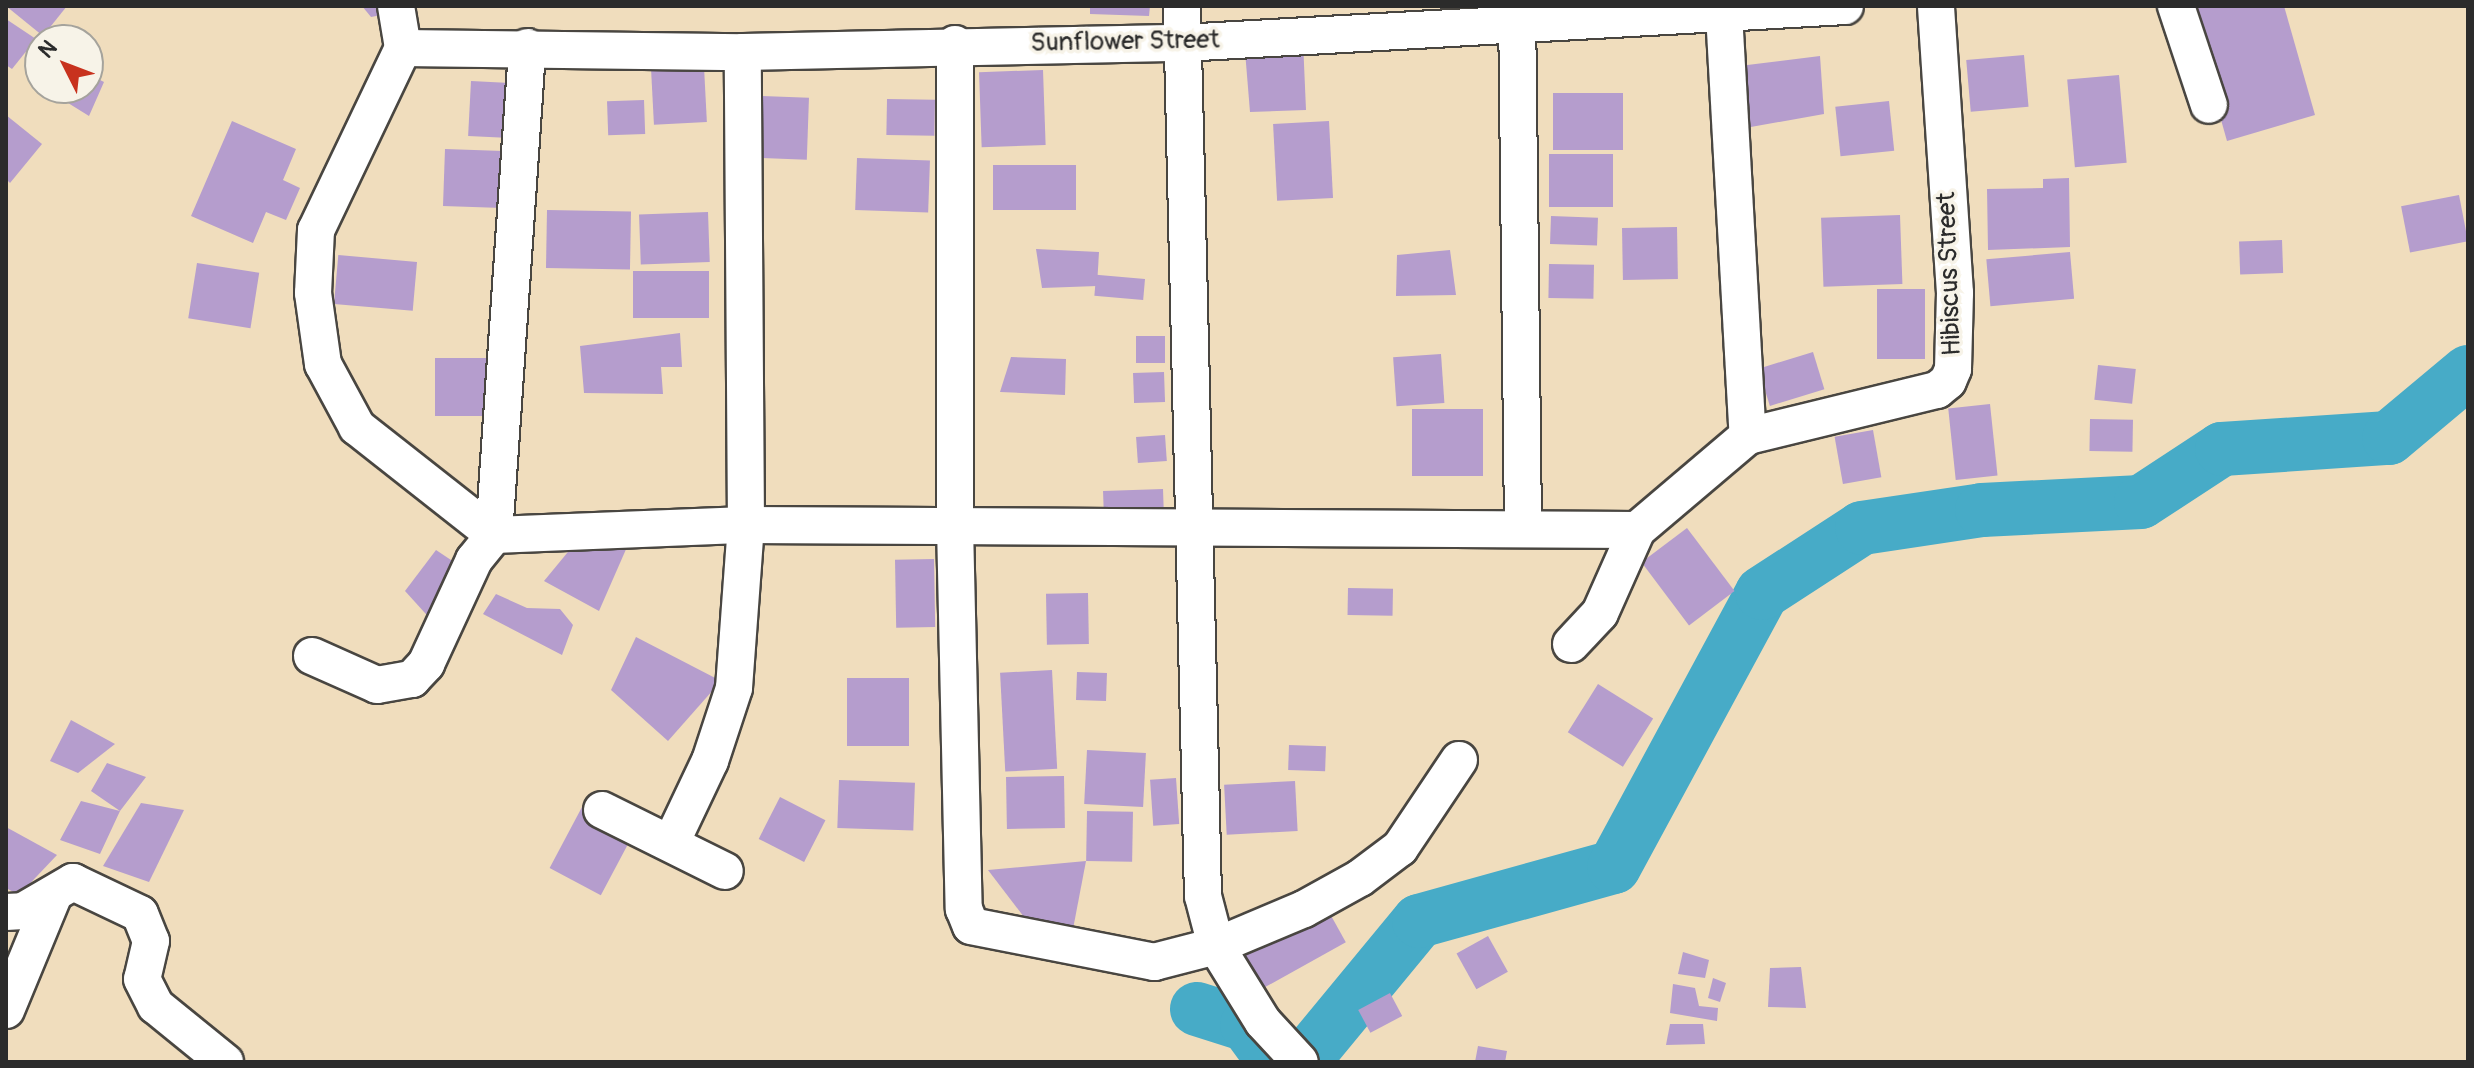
<!DOCTYPE html>
<html>
<head>
<meta charset="utf-8">
<style>
  body { margin:0 }
  #map { position:relative; width:2474px; height:1068px; overflow:hidden; background:#f0ddbd; font-family:Pangolin,sans-serif }
  div>[style] { position:absolute }
  .river>* { height:54px; margin:-27px; padding:0 27px; transform-origin:27px; border-radius:27px; background:#47abc7 }
  .building>* { inset:0; background:#b59dcd; transform-origin:0 0 }
  .roads { filter:drop-shadow(2px 0 #494641) drop-shadow(-2px 0 #494641) drop-shadow(0 2px #494641) drop-shadow(0 -2px #494641) }
  .minor>* { height:36px; margin:-18px; padding:0 18px; transform-origin:18px; border-radius:18px; background:#fff }
  span { translate:-50% -50%; white-space:nowrap; text-align:center; line-height:1.15; -webkit-text-stroke:7px #f7f3e8; paint-order:stroke }
  .street-label { font-size:26px; color:#2b2b2b }
  .frame { position:absolute; inset:0; border:8px solid #2b2b2b; pointer-events:none }
  .north { position:absolute; left:24px; top:24px; width:80px; height:80px; box-sizing:border-box; background:#f7f3e8; border:2px solid #a5a39c; border-radius:50%; rotate:312deg; font-size:22px; font-weight:700; line-height:32px; text-align:center; color:#2b2b2b }
  .north::after { content:''; display:block; margin:auto; width:28px; height:36px; background:#c8321e; clip-path:polygon(50% 0,100% 100%,50% 72%,0 100%) }
</style>
</head>
<body>
<div id="map">
  <div class="river">
    <i style="left:1197px;top:1009px;width:52px;rotate:17.7deg"></i>
    <i style="left:1247px;top:1025px;width:46px;rotate:53.9deg"></i>
    <i style="left:1310px;top:1053px;width:171px;rotate:-50.5deg"></i>
    <i style="left:1419px;top:921px;width:202px;rotate:-15.5deg"></i>
    <i style="left:1614px;top:867px;width:311px;rotate:-61.6deg"></i>
    <i style="left:1762px;top:593px;width:119px;rotate:-33deg"></i>
    <i style="left:1862px;top:528px;width:121px;rotate:-8.5deg"></i>
    <i style="left:1982px;top:510px;width:159px;rotate:-2.9deg"></i>
    <i style="left:2141px;top:502px;width:97px;rotate:-33.2deg"></i>
    <i style="left:2222px;top:449px;width:167px;rotate:-3.8deg"></i>
    <i style="left:2389px;top:438px;width:103px;rotate:-39.9deg"></i>
  </div>
  <div class="building">
    <i style="clip-path:polygon(6px 6px,67px 6px,43px 36px)"></i>
    <i style="clip-path:polygon(362px 6px,390px 6px,392px 13px,371px 17px)"></i>
    <i style="clip-path:polygon(1090px 6px,1150px 6px,1149px 16px,1090px 14px)"></i>
    <i style="clip-path:polygon(2189px 6px,2284px 6px,2315px 115px,2227px 141px)"></i>
    <i style="clip-path:polygon(6px 19px,36px 39px,12px 69px,6px 65px)"></i>
    <i style="clip-path:polygon(1303px 41px,1306px 110px,1250px 112px,1245px 51px)"></i>
    <i style="left:2024px;top:55px;width:52px;height:58px;rotate:85deg"></i>
    <i style="clip-path:polygon(1820px 56px,1824px 114px,1734px 130px,1731px 67px)"></i>
    <i style="left:704px;top:67px;width:55px;height:53px;rotate:87deg"></i>
    <i style="left:1043px;top:70px;width:75px;height:64px;rotate:88deg"></i>
    <i style="clip-path:polygon(88px 74px,104px 82px,89px 116px,44px 88px,88px 88px)"></i>
    <i style="left:2119px;top:75px;width:88px;height:52px;rotate:85deg"></i>
    <i style="left:471px;top:81px;width:44px;height:55px;rotate:3deg"></i>
    <i style="left:1553px;top:93px;width:70px;height:57px"></i>
    <i style="left:760px;top:96px;width:49px;height:62px;rotate:2deg"></i>
    <i style="left:887px;top:99px;width:48px;height:36px;rotate:1deg"></i>
    <i style="left:644px;top:100px;width:34px;height:37px;rotate:88deg"></i>
    <i style="left:1889px;top:101px;width:50px;height:54px;rotate:84deg"></i>
    <i style="clip-path:polygon(6px 115px,42px 144px,10px 183px,6px 179px)"></i>
    <i style="clip-path:polygon(232px 121px,296px 149px,283px 180px,300px 188px,286px 220px,266px 212px,253px 243px,191px 216px)"></i>
    <i style="left:1329px;top:121px;width:77px;height:56px;rotate:87deg"></i>
    <i style="left:445px;top:149px;width:69px;height:57px;rotate:2deg"></i>
    <i style="left:1613px;top:154px;width:53px;height:64px;rotate:90deg"></i>
    <i style="left:857px;top:158px;width:73px;height:52px;rotate:2deg"></i>
    <i style="left:1076px;top:165px;width:45px;height:83px;rotate:90deg"></i>
    <i style="clip-path:polygon(2069px 178px,2070px 247px,1988px 250px,1987px 189px,2043px 188px,2043px 179px)"></i>
    <i style="left:2459px;top:195px;width:47px;height:59px;rotate:79deg"></i>
    <i style="left:547px;top:210px;width:84px;height:58px;rotate:1deg"></i>
    <i style="left:708px;top:212px;width:50px;height:69px;rotate:88deg"></i>
    <i style="left:1900px;top:215px;width:69px;height:79px;rotate:88deg"></i>
    <i style="left:1551px;top:216px;width:47px;height:28px;rotate:2deg"></i>
    <i style="left:1677px;top:227px;width:52px;height:55px;rotate:89deg"></i>
    <i style="left:2282px;top:240px;width:33px;height:43px;rotate:88deg"></i>
    <i style="clip-path:polygon(1036px 249px,1099px 252px,1097px 286px,1042px 288px)"></i>
    <i style="clip-path:polygon(1450px 250px,1456px 295px,1396px 296px,1397px 255px)"></i>
    <i style="left:2070px;top:252px;width:47px;height:84px;rotate:85deg"></i>
    <i style="left:417px;top:262px;width:49px;height:79px;rotate:95deg"></i>
    <i style="left:197px;top:263px;width:63px;height:56px;rotate:9deg"></i>
    <i style="left:1549px;top:264px;width:45px;height:34px;rotate:1deg"></i>
    <i style="left:633px;top:271px;width:76px;height:47px"></i>
    <i style="left:1145px;top:279px;width:21px;height:49px;rotate:95deg"></i>
    <i style="left:1877px;top:289px;width:48px;height:70px"></i>
    <i style="clip-path:polygon(680px 333px,682px 367px,661px 367px,663px 394px,584px 393px,580px 346px)"></i>
    <i style="left:1165px;top:336px;width:27px;height:29px;rotate:90deg"></i>
    <i style="left:1813px;top:352px;width:39px;height:57px;rotate:73deg"></i>
    <i style="left:1441px;top:354px;width:49px;height:48px;rotate:86deg"></i>
    <i style="clip-path:polygon(1011px 357px,1066px 359px,1065px 395px,1000px 392px)"></i>
    <i style="left:435px;top:358px;width:59px;height:58px"></i>
    <i style="left:2098px;top:365px;width:38px;height:35px;rotate:6deg"></i>
    <i style="left:1164px;top:372px;width:30px;height:31px;rotate:88deg"></i>
    <i style="left:1990px;top:404px;width:72px;height:42px;rotate:84deg"></i>
    <i style="left:1412px;top:409px;width:71px;height:67px"></i>
    <i style="left:2090px;top:419px;width:43px;height:32px;rotate:1deg"></i>
    <i style="left:1873px;top:430px;width:48px;height:39px;rotate:80deg"></i>
    <i style="left:1165px;top:435px;width:26px;height:29px;rotate:86deg"></i>
    <i style="left:1163px;top:489px;width:24px;height:60px;rotate:88deg"></i>
    <i style="left:1687px;top:528px;width:79px;height:57px;rotate:53deg"></i>
    <i style="clip-path:polygon(577px 541px,627px 547px,599px 611px,544px 581px)"></i>
    <i style="clip-path:polygon(436px 550px,460px 566px,434px 623px,405px 591px)"></i>
    <i style="left:934px;top:559px;width:68px;height:39px;rotate:89deg"></i>
    <i style="left:1348px;top:588px;width:45px;height:27px;rotate:1deg"></i>
    <i style="left:1088px;top:593px;width:51px;height:42px;rotate:89deg"></i>
    <i style="clip-path:polygon(496px 594px,527px 608px,560px 609px,573px 625px,562px 655px,483px 614px)"></i>
    <i style="clip-path:polygon(636px 637px,721px 681px,668px 741px,611px 690px)"></i>
    <i style="left:1052px;top:670px;width:99px;height:52px;rotate:87deg"></i>
    <i style="left:1077px;top:672px;width:30px;height:28px;rotate:2deg"></i>
    <i style="left:847px;top:678px;width:62px;height:68px"></i>
    <i style="left:1598px;top:684px;width:65px;height:57px;rotate:32deg"></i>
    <i style="clip-path:polygon(71px 720px,115px 744px,78px 773px,50px 761px)"></i>
    <i style="left:1289px;top:745px;width:37px;height:25px;rotate:2deg"></i>
    <i style="left:1087px;top:750px;width:59px;height:54px;rotate:3deg"></i>
    <i style="clip-path:polygon(107px 763px,146px 777px,120px 811px,100px 854px,60px 840px,81px 801px,120px 811px,91px 791px)"></i>
    <i style="left:1064px;top:776px;width:52px;height:58px;rotate:89deg"></i>
    <i style="left:1176px;top:778px;width:46px;height:26px;rotate:86deg"></i>
    <i style="left:839px;top:780px;width:76px;height:48px;rotate:2deg"></i>
    <i style="left:1295px;top:781px;width:50px;height:71px;rotate:87deg"></i>
    <i style="left:780px;top:797px;width:51px;height:47px;rotate:27deg"></i>
    <i style="clip-path:polygon(141px 803px,184px 810px,149px 882px,103px 866px)"></i>
    <i style="left:582px;top:807px;width:58px;height:69px;rotate:28deg"></i>
    <i style="left:1087px;top:811px;width:46px;height:50px;rotate:1deg"></i>
    <i style="clip-path:polygon(6px 827px,57px 855px,19px 895px,6px 888px)"></i>
    <i style="clip-path:polygon(1086px 861px,1073px 929px,1027px 921px,988px 870px)"></i>
    <i style="left:1324px;top:903px;width:45px;height:98px;rotate:61deg"></i>
    <i style="left:1488px;top:936px;width:41px;height:36px;rotate:61deg"></i>
    <i style="clip-path:polygon(1683px 952px,1709px 960px,1705px 978px,1678px 974px)"></i>
    <i style="clip-path:polygon(1801px 967px,1806px 1008px,1768px 1007px,1770px 968px)"></i>
    <i style="clip-path:polygon(1713px 978px,1726px 983px,1720px 1002px,1708px 998px)"></i>
    <i style="clip-path:polygon(1673px 984px,1695px 988px,1699px 1006px,1718px 1008px,1717px 1021px,1670px 1013px)"></i>
    <i style="left:1390px;top:993px;width:26px;height:36px;rotate:62deg"></i>
    <i style="clip-path:polygon(1670px 1024px,1703px 1024px,1705px 1044px,1666px 1045px)"></i>
    <i style="clip-path:polygon(1478px 1046px,1507px 1051px,1505px 1062px,1475px 1062px)"></i>
  </div>
  <div class="roads">
    <div class="minor">
      <i style="left:396px;top:6px;width:43px;rotate:80.5deg"></i>
      <i style="left:403px;top:48px;width:202px;rotate:115.5deg"></i>
      <i style="left:316px;top:230px;width:63px;rotate:92.7deg"></i>
      <i style="left:313px;top:293px;width:72px;rotate:82deg"></i>
      <i style="left:323px;top:364px;width:72px;rotate:61.6deg"></i>
      <i style="left:357px;top:427px;width:174px;rotate:38.2deg"></i>
      <i style="left:494px;top:535px;width:252px;rotate:-2.3deg"></i>
      <i style="left:746px;top:525px;width:891px;rotate:0.32deg"></i>
      <i style="left:1182px;top:6px;width:890px;rotate:88.65deg"></i>
      <i style="left:1203px;top:896px;width:52px;rotate:75.4deg"></i>
      <i style="left:1216px;top:946px;width:89px;rotate:58.3deg"></i>
      <i style="left:1263px;top:1022px;width:54px;rotate:47.2deg"></i>
      <i style="left:1517px;top:6px;width:523px;rotate:89.34deg"></i>
      <i style="left:2176px;top:6px;width:104px;rotate:71.6deg"></i>
      <i style="left:1724px;top:13px;width:424px;rotate:86.8deg"></i>
      <i style="left:955px;top:44px;width:482px;rotate:90deg"></i>
      <i style="left:955px;top:526px;width:383px;rotate:88.7deg"></i>
      <i style="left:964px;top:909px;width:18px;rotate:68deg"></i>
      <i style="left:971px;top:926px;width:187px;rotate:11.1deg"></i>
      <i style="left:1154px;top:962px;width:64px;rotate:-14.5deg"></i>
      <i style="left:1216px;top:946px;width:95px;rotate:-22.8deg"></i>
      <i style="left:1304px;top:909px;width:64px;rotate:-29deg"></i>
      <i style="left:1360px;top:878px;width:50px;rotate:-36.9deg"></i>
      <i style="left:1400px;top:848px;width:106px;rotate:-56.2deg"></i>
      <i style="left:403px;top:48px;width:340px;rotate:0.7deg"></i>
      <i style="left:743px;top:52px;width:439px;rotate:-1.2deg"></i>
      <i style="left:1182px;top:43px;width:664px;rotate:-3.19deg"></i>
      <i style="left:1571px;top:644px;width:42px;rotate:-46.9deg"></i>
      <i style="left:1600px;top:613px;width:91px;rotate:-66deg"></i>
      <i style="left:1637px;top:530px;width:145px;rotate:-40.3deg"></i>
      <i style="left:1748px;top:436px;width:195px;rotate:-13.7deg"></i>
      <i style="left:1937px;top:390px;width:14px;rotate:-39deg"></i>
      <i style="left:1948px;top:381px;width:13px;rotate:-67deg"></i>
      <i style="left:1953px;top:369px;width:76px;rotate:-88.5deg"></i>
      <i style="left:1955px;top:293px;width:288px;rotate:-93.8deg"></i>
      <i style="left:312px;top:656px;width:71px;rotate:24deg"></i>
      <i style="left:377px;top:685px;width:36px;rotate:-10deg"></i>
      <i style="left:412px;top:679px;width:21px;rotate:-47deg"></i>
      <i style="left:426px;top:664px;width:115px;rotate:-65.2deg"></i>
      <i style="left:474px;top:560px;width:32px;rotate:-51deg"></i>
      <i style="left:494px;top:535px;width:489px;rotate:-86.1deg"></i>
      <i style="left:602px;top:810px;width:137px;rotate:26.4deg"></i>
      <i style="left:671px;top:843px;width:91px;rotate:-64.6deg"></i>
      <i style="left:710px;top:761px;width:77px;rotate:-71.8deg"></i>
      <i style="left:734px;top:688px;width:163px;rotate:-85.8deg"></i>
      <i style="left:746px;top:525px;width:473px;rotate:-90.4deg"></i>
      <i style="left:6px;top:912px;width:17px;rotate:-3deg"></i>
      <i style="left:23px;top:911px;width:58px;rotate:-30.1deg"></i>
      <i style="left:73px;top:882px;width:74px;rotate:25.5deg"></i>
      <i style="left:140px;top:914px;width:29px;rotate:68deg"></i>
      <i style="left:151px;top:941px;width:39px;rotate:103deg"></i>
      <i style="left:142px;top:979px;width:30px;rotate:63deg"></i>
      <i style="left:156px;top:1006px;width:89px;rotate:39.1deg"></i>
      <i style="left:6px;top:1010px;width:126px;rotate:-67.5deg"></i>
    </div>
  </div>
  <div class="street-label">
    <span style="left:1125px;top:42px;rotate:-1deg">Sunflower Street</span>
    <span style="left:1950px;top:274px;rotate:-92deg">Hibiscus Street</span>
  </div>
  <div class="frame"></div>
  <div class="north">N</div>
</div>
</body>
</html>
